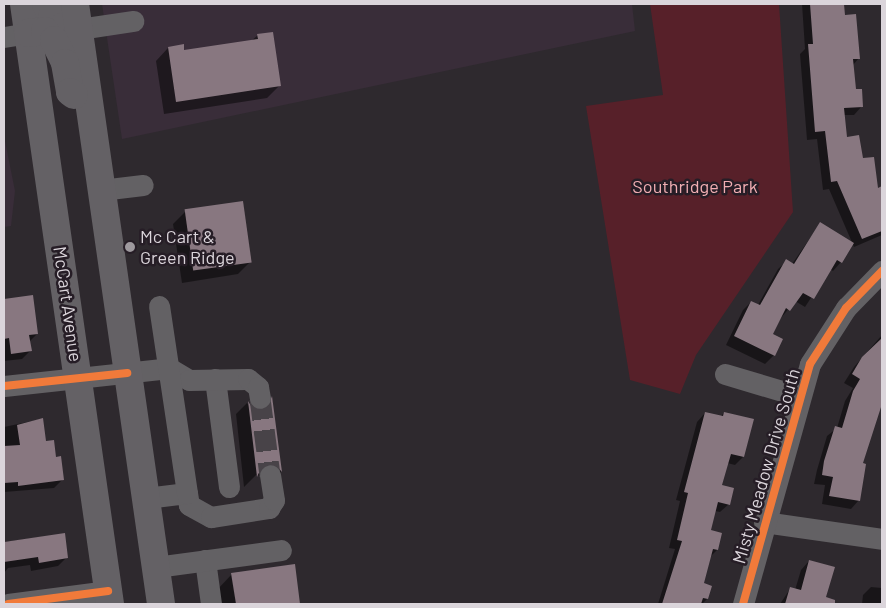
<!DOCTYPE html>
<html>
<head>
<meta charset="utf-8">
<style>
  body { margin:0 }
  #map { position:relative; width:886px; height:608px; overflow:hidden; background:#2e292e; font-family:Barlow,sans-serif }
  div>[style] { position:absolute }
  .built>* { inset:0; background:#392d39 }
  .green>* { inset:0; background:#572029 }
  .shadow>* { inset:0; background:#0007 }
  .building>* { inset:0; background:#887780; transform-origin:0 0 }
  .minor-tunnel>* { height:21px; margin-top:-10.5px; transform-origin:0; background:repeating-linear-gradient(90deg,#484348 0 21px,transparent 0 32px) }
  .minor>* { height:21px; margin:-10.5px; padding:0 10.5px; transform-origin:10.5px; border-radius:10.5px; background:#636164 }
  .major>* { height:28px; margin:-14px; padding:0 14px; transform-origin:14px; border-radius:14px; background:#646165 }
  .cycleway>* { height:8px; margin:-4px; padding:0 4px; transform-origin:4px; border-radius:4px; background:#f17a3a }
  .dots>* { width:14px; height:14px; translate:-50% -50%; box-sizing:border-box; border:2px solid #261d26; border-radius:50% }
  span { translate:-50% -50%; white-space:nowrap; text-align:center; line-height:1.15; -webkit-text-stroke:5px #261d26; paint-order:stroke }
  .park-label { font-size:18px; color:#f2aeb3 }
  .poi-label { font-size:18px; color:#dbd5db }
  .left { translate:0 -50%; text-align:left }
  .street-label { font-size:18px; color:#dbd5db }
  .frame { position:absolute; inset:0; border:5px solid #dbd5db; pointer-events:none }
</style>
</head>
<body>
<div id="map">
  <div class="built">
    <i style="clip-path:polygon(102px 4px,632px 4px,635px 31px,122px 139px)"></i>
    <i style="clip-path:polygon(4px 136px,15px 191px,11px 226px,4px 227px)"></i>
  </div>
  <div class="green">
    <i style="clip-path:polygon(650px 4px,779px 4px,793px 212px,696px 355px,680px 394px,630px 380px,586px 106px,663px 95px)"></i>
  </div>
  <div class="shadow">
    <i style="clip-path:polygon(802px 4px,843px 4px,844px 16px,859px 58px,853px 65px,855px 90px,862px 106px,854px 115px,844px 115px,846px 139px,862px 160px,877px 190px,882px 188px,882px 235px,854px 247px,829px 189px,823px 190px,817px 139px,807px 140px,800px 54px,805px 49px)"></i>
    <i style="clip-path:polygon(258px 35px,279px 86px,267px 98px,164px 114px,156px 61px,168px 48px,183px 52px,251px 41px)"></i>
    <i style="clip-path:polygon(186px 211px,250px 262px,238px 274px,182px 283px,173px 224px)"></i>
    <i style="clip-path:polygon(820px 224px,841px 262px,833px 271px,830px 269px,805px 307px,795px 301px,781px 318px,771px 335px,774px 355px,765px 364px,726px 345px,743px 310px,751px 302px,758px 305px,778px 269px,787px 261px,792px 264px)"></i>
    <i style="clip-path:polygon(32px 296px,37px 334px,29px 342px,31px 350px,22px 359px,4px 361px,4px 300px)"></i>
    <i style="clip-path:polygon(882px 335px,882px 402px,861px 463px,859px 500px,851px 509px,822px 504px,825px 485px,814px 484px,817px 470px,827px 436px,837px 428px,845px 401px,853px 388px,844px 383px,854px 367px)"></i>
    <i style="clip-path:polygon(272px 399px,281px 472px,269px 484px,262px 476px,256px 475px,244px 487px,236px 414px,247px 403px,250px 407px,261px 410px)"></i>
    <i style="clip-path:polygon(705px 413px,720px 417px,724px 413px,743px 457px,735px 465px,727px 463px,721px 486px,729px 504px,720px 512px,715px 511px,710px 531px,717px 550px,709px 558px,702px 584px,707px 599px,702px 604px,658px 604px,675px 549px,669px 548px,680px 501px,676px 500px,697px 422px)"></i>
    <i style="clip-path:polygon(42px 419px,45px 443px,63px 479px,54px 488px,4px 492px,4px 427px)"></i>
    <i style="clip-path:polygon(64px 534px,67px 557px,58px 566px,31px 571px,30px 565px,8px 568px,4px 573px,4px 542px)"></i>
    <i style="clip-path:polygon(809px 561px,833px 567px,824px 604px,780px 604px,790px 589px,795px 590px,801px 570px)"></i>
    <i style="clip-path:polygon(293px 565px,299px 604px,218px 604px,216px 591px,232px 574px)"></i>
    <i style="clip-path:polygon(871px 587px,882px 588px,882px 604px,862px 604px,863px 595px)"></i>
  </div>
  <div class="building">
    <i style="clip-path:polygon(810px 4px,844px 4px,845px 15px,856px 14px,860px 59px,853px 59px,856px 89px,862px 89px,863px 107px,844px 108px,847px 137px,859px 135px,863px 158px,874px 157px,878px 188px,882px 186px,882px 231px,862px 239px,837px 181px,831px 182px,825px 131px,815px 132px,808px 44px,813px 44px)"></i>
    <i style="clip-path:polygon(273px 32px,281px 86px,176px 102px,168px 47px,184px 44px,184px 50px,258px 39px,257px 34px)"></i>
    <i style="left:243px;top:201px;width:62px;height:59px;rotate:82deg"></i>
    <i style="clip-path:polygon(820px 222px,854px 243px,842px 263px,837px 260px,814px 299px,803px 293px,790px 311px,786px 308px,773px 334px,783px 339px,775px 356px,734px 336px,751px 301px,760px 305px,786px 259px,794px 264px)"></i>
    <i style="clip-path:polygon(33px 295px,38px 334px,29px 335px,32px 351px,11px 354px,9px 338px,4px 339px,4px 299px)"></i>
    <i style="clip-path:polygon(882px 338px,882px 404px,863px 463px,866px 464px,860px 501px,829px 496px,833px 477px,822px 475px,824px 461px,835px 426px,842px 428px,853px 391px,860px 379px,852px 374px,862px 357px)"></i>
    <i style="clip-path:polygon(272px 396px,282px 472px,275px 464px,268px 463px,262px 466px,257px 477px,248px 401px,251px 406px,262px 410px,268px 407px)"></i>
    <i style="clip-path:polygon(705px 412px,723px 416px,724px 412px,754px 419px,744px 457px,731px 454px,722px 485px,734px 488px,730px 505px,718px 502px,711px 530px,722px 533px,718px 550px,713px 549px,704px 583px,712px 586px,708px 599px,703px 598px,701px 604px,662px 604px,682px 541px,677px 540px,688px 493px,684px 492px)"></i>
    <i style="clip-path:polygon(43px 418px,46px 441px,54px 440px,56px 457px,61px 456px,64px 480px,18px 486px,18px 482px,4px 483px,4px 446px,20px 445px,17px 425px)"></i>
    <i style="clip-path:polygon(65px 533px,68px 558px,39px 563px,38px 557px,4px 562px,4px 542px)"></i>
    <i style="clip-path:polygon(809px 560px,835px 567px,826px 597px,835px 600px,835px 604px,785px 604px,790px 587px,801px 590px)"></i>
    <i style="clip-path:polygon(295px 564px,300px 604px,236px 604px,231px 573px)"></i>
  </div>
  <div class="minor-tunnel">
    <i style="left:260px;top:398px;width:78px;rotate:82.6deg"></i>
  </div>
  <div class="minor">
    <i style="left:79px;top:29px;width:55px;rotate:-8.4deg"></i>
    <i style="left:4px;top:37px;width:24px;rotate:-9deg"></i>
    <i style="left:101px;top:190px;width:42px;rotate:-6.8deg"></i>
    <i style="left:725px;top:374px;width:77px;rotate:16.6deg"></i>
    <i style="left:215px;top:379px;width:109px;rotate:82.6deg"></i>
    <i style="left:4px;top:386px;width:166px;rotate:-6.2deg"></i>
    <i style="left:169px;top:368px;width:23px;rotate:31deg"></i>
    <i style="left:189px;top:380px;width:59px;rotate:-1deg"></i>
    <i style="left:248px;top:379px;width:13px;rotate:39deg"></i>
    <i style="left:258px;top:387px;width:11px;rotate:80deg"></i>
    <i style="left:187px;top:493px;width:12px;rotate:81deg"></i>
    <i style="left:189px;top:505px;width:25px;rotate:29deg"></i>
    <i style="left:211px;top:517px;width:59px;rotate:-8.8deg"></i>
    <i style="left:269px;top:508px;width:9px;rotate:-58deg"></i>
    <i style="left:274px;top:500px;width:25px;rotate:-99deg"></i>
    <i style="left:146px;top:498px;width:41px;rotate:-7deg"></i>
    <i style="left:187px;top:493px;width:189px;rotate:-98.5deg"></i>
    <i style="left:764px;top:522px;width:119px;rotate:8.2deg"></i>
    <i style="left:205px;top:560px;width:44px;rotate:82.2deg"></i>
    <i style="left:156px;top:567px;width:126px;rotate:-7.7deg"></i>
    <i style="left:8px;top:604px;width:101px;rotate:-7.4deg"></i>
    <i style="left:743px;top:604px;width:249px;rotate:-74.4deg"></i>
    <i style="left:810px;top:364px;width:67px;rotate:-57.3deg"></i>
    <i style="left:846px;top:308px;width:52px;rotate:-45.8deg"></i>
  </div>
  <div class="major">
    <i style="left:24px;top:4px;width:606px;rotate:81.84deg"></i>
    <i style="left:46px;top:4px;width:14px;rotate:65deg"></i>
    <i style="left:52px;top:17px;width:14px;rotate:45deg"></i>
    <i style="left:62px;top:27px;width:17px;rotate:7deg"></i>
    <i style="left:75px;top:4px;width:606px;rotate:81.84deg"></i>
    <i style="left:28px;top:33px;width:17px;rotate:-7deg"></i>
    <i style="left:45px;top:31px;width:13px;rotate:45deg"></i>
    <i style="left:54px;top:40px;width:25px;rotate:64deg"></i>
    <i style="left:65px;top:63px;width:29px;rotate:80deg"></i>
    <i style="left:70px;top:92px;width:5px;rotate:37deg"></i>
  </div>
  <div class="cycleway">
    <i style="left:4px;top:386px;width:124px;rotate:-6deg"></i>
    <i style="left:8px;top:604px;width:101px;rotate:-7.4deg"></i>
    <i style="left:743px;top:604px;width:249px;rotate:-74.4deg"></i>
    <i style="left:810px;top:364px;width:67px;rotate:-57.3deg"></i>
    <i style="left:846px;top:308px;width:52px;rotate:-45.8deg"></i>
  </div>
  <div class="dots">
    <i style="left:130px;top:247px;background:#9e999e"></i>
  </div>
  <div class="park-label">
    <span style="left:695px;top:186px">Southridge Park</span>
  </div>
  <div class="poi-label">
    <span class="left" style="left:140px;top:247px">Mc Cart &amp;<br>Green Ridge</span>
  </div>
  <div class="street-label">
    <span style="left:68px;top:304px;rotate:82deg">McCart Avenue</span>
    <span style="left:766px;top:466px;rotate:-74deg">Misty Meadow Drive South</span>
  </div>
  <div class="frame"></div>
</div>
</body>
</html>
